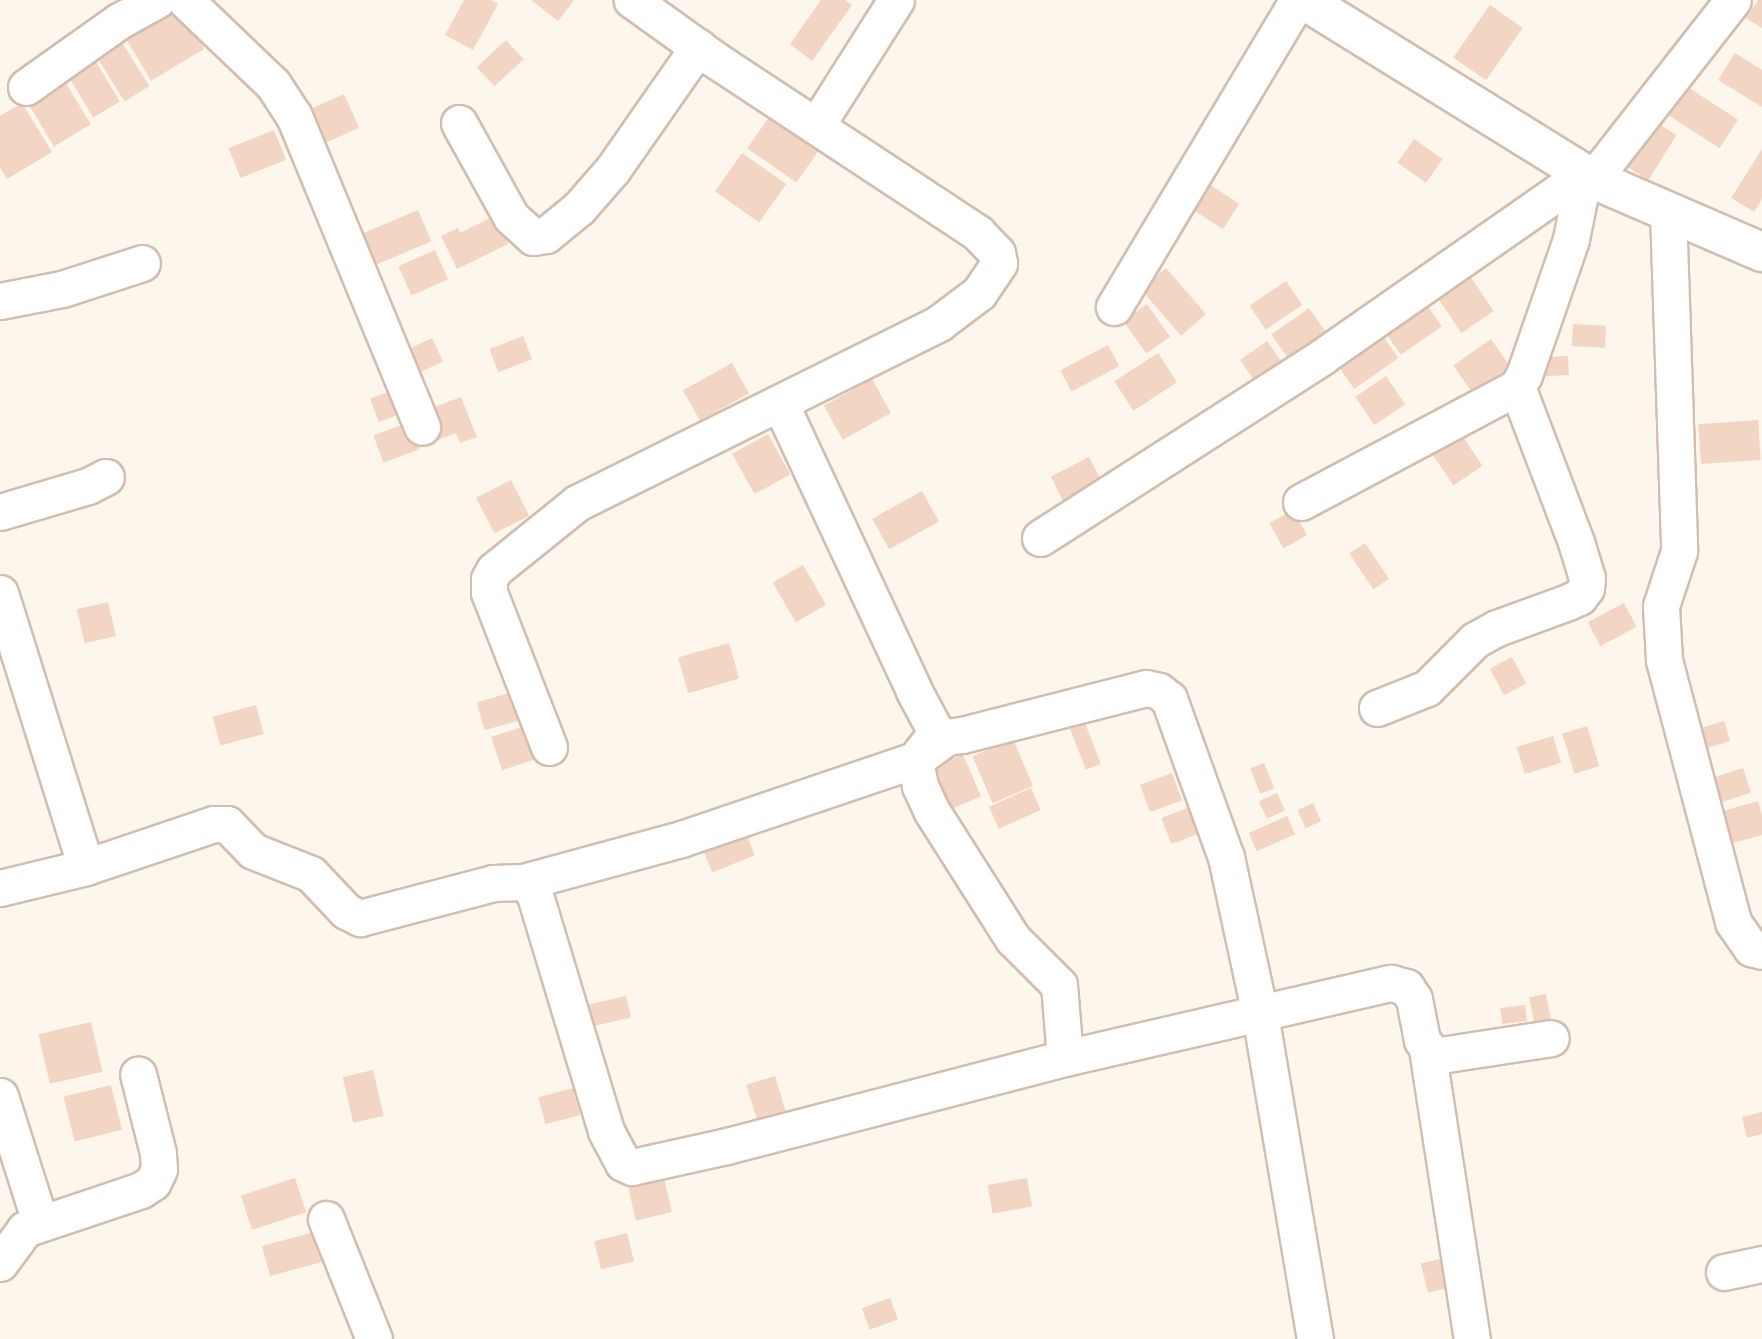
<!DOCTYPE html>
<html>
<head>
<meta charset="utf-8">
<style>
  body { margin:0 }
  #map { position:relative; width:1762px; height:1339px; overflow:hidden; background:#fdf6ec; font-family:"Source Sans 3",sans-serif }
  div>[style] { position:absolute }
  .building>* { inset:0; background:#f3d5c3; transform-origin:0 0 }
  .roads { filter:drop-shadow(2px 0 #d1beb0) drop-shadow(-2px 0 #d1beb0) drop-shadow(0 2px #d1beb0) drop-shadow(0 -2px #d1beb0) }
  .minor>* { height:35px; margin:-17.5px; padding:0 17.5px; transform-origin:17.5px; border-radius:17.5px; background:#fff }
  .tertiary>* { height:38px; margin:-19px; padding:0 19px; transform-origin:19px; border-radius:19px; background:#fff }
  span { translate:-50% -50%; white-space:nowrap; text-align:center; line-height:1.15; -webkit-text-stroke:6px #fffaf3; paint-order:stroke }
</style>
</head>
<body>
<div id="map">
  <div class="building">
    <i style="left:175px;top:0;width:57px;height:62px;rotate:59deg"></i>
    <i style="clip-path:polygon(464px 0,491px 0,498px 4px,473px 50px,445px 35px)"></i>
    <i style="clip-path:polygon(531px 0,574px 0,558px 21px)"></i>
    <i style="clip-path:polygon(821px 0,845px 0,852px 5px,812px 61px,790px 44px)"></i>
    <i style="clip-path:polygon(1758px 0,1762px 0,1762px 28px,1746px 18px)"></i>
    <i style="left:1490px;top:5px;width:40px;height:64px;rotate:35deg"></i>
    <i style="left:118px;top:36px;width:59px;height:29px;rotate:58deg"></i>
    <i style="left:506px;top:40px;width:26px;height:40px;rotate:47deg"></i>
    <i style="clip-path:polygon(1735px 53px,1762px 70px,1762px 107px,1718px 80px)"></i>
    <i style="left:93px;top:57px;width:52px;height:31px;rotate:59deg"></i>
    <i style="left:63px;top:78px;width:54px;height:43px;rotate:59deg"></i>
    <i style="left:1686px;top:86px;width:62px;height:34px;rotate:33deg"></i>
    <i style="left:344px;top:94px;width:37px;height:46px;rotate:66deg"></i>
    <i style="clip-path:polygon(22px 103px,52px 152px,7px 179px,0 167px,0 116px)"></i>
    <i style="left:1646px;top:116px;width:36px;height:53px;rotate:32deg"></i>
    <i style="left:769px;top:117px;width:60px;height:38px;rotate:35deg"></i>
    <i style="left:274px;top:130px;width:32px;height:49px;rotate:68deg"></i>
    <i style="left:1414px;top:139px;width:35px;height:29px;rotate:35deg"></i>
    <i style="clip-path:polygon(1762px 149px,1762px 199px,1754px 212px,1731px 198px)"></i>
    <i style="left:742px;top:153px;width:54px;height:47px;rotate:35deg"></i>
    <i style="left:1204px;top:181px;width:42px;height:30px;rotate:33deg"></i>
    <i style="left:418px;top:210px;width:34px;height:73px;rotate:67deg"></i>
    <i style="clip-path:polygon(494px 216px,508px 244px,457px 269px,441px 236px,458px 228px,460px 233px)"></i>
    <i style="left:435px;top:250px;width:32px;height:40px;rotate:66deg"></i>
    <i style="left:1166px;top:268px;width:61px;height:33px;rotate:49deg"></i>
    <i style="left:1468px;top:273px;width:46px;height:39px;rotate:56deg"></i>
    <i style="left:1286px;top:281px;width:29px;height:44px;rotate:56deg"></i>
    <i style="left:1420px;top:295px;width:38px;height:50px;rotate:55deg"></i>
    <i style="left:1147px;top:304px;width:40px;height:29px;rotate:55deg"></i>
    <i style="left:1309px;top:308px;width:40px;height:46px;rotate:55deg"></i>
    <i style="left:1573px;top:324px;width:33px;height:22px;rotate:3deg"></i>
    <i style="left:1376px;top:326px;width:39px;height:54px;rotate:55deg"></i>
    <i style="left:523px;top:336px;width:25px;height:36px;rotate:69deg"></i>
    <i style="left:432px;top:338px;width:26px;height:33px;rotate:65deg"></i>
    <i style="left:1491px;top:339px;width:42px;height:46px;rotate:55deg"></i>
    <i style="left:1267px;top:341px;width:42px;height:33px;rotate:55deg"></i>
    <i style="left:1108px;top:345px;width:24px;height:54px;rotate:62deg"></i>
    <i style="left:1158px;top:353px;width:35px;height:52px;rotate:57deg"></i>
    <i style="left:1568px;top:356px;width:19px;height:31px;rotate:87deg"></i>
    <i style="left:732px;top:363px;width:35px;height:56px;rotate:61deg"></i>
    <i style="left:1386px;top:376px;width:34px;height:37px;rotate:56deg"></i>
    <i style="left:872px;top:379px;width:39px;height:55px;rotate:61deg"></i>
    <i style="left:398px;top:388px;width:25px;height:30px;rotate:69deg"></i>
    <i style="clip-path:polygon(461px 397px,477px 437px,460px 443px,456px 433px,435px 441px,424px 411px)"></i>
    <i style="left:1758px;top:420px;width:40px;height:60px;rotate:86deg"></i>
    <i style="left:410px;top:422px;width:29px;height:39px;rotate:70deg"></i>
    <i style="left:1459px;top:431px;width:42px;height:35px;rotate:56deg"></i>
    <i style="left:768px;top:434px;width:46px;height:41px;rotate:61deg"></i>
    <i style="left:1089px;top:457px;width:35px;height:43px;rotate:63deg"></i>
    <i style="left:511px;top:480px;width:40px;height:39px;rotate:63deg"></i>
    <i style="left:922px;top:491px;width:35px;height:57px;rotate:61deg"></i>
    <i style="left:1293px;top:510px;width:29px;height:27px;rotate:61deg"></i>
    <i style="left:1365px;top:543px;width:43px;height:19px;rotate:56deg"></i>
    <i style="left:803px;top:565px;width:46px;height:35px;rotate:60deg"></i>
    <i style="left:108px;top:602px;width:35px;height:32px;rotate:77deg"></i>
    <i style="left:1624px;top:603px;width:27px;height:41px;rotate:62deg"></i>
    <i style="left:729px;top:643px;width:37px;height:53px;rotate:74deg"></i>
    <i style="left:1512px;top:657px;width:30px;height:25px;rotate:62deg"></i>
    <i style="left:520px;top:690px;width:29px;height:45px;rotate:74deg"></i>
    <i style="left:256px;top:705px;width:30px;height:45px;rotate:75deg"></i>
    <i style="left:1724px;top:721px;width:21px;height:34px;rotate:73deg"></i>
    <i style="left:534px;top:723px;width:35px;height:45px;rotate:72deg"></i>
    <i style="left:1085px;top:723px;width:44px;height:16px;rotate:69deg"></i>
    <i style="left:1587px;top:726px;width:42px;height:26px;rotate:73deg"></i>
    <i style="left:1553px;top:736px;width:28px;height:38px;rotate:73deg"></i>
    <i style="left:1013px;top:739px;width:51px;height:44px;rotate:67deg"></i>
    <i style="left:963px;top:754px;width:46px;height:43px;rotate:67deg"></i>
    <i style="left:1264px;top:763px;width:27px;height:15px;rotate:68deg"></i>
    <i style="left:1743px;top:768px;width:26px;height:40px;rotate:72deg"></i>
    <i style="left:1172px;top:773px;width:29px;height:34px;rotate:70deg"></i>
    <i style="left:1031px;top:788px;width:24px;height:46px;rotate:66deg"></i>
    <i style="left:1277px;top:793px;width:19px;height:20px;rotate:65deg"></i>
    <i style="clip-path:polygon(1758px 801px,1762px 815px,1762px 835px,1726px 845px,1716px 813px)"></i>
    <i style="left:1313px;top:803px;width:20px;height:17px;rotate:66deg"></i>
    <i style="left:1195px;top:805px;width:28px;height:36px;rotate:69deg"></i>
    <i style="left:1287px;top:816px;width:20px;height:42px;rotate:66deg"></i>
    <i style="left:741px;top:821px;width:37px;height:46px;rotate:68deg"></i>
    <i style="left:1546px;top:994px;width:32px;height:17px;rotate:79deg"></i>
    <i style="left:626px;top:996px;width:22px;height:48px;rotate:77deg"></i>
    <i style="left:1525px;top:1005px;width:16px;height:25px;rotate:83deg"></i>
    <i style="left:91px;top:1022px;width:51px;height:54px;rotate:77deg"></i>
    <i style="left:373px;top:1070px;width:47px;height:31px;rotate:77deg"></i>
    <i style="left:775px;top:1076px;width:48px;height:30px;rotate:73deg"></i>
    <i style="left:111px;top:1085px;width:46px;height:49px;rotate:76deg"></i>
    <i style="left:573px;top:1088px;width:28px;height:36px;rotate:75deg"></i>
    <i style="clip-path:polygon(1762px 1112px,1762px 1134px,1747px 1138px,1742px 1117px)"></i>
    <i style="left:295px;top:1178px;width:36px;height:57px;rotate:72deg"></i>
    <i style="left:664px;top:1178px;width:35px;height:37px;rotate:77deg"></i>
    <i style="left:1027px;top:1178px;width:29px;height:40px;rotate:80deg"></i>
    <i style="left:318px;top:1231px;width:31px;height:58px;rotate:75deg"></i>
    <i style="left:627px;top:1233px;width:29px;height:34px;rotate:76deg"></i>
    <i style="left:1447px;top:1257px;width:30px;height:27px;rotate:76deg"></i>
    <i style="left:890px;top:1298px;width:23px;height:30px;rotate:70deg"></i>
  </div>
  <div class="roads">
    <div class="minor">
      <i style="left:185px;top:0;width:122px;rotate:43.7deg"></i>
      <i style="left:273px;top:84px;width:38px;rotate:57deg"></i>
      <i style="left:294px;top:116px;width:336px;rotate:67.6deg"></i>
      <i style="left:26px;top:87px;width:114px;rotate:-35.4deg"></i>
      <i style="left:119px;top:21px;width:43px;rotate:-28.9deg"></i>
      <i style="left:459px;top:123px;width:107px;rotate:61deg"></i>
      <i style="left:511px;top:217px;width:30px;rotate:42deg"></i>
      <i style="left:533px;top:237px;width:13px;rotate:-9deg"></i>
      <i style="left:546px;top:235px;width:43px;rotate:-39.3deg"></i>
      <i style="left:579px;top:208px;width:52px;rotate:-48.9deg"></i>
      <i style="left:613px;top:169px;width:149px;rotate:-55.1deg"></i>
      <i style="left:816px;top:126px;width:149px;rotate:-57.6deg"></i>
      <i style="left:1593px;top:179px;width:227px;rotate:-52deg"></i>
      <i style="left:1668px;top:211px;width:340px;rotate:88.1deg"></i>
      <i style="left:1679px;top:551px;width:58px;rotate:108.1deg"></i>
      <i style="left:1661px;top:606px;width:54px;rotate:86.8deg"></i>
      <i style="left:1664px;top:660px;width:271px;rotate:75.2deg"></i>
      <i style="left:1733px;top:922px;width:32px;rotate:55deg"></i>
      <i style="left:1751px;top:948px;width:11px;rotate:15deg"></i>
      <i style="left:0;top:301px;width:63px;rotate:-11deg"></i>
      <i style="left:62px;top:289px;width:84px;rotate:-18deg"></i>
      <i style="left:1114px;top:307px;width:358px;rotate:-59.1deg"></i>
      <i style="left:780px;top:403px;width:318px;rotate:65deg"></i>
      <i style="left:914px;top:691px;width:47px;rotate:61.8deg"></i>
      <i style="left:936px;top:732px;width:12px;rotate:24deg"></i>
      <i style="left:947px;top:737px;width:15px;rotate:-8deg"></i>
      <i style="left:962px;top:735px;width:190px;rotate:-14.3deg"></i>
      <i style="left:1146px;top:688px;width:13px;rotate:13deg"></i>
      <i style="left:1159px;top:691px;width:13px;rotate:39deg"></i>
      <i style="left:1169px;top:699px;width:168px;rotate:70.2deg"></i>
      <i style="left:1226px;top:857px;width:161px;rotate:77.8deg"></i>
      <i style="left:1260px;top:1014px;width:330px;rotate:80.4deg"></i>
      <i style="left:1301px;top:502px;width:245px;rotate:-28deg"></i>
      <i style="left:1517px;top:387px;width:14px;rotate:-60deg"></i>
      <i style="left:1524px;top:375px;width:144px;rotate:-70.9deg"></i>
      <i style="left:1571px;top:239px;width:66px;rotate:-78.7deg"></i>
      <i style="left:0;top:512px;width:92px;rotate:-16.5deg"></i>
      <i style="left:88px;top:486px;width:20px;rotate:-27deg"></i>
      <i style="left:1040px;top:538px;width:336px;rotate:-32.7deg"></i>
      <i style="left:1323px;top:356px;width:318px;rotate:-34.9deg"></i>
      <i style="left:0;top:593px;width:287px;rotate:72.6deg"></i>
      <i style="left:1377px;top:708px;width:54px;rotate:-21.8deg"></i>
      <i style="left:1427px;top:688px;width:68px;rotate:-45deg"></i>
      <i style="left:1475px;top:640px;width:25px;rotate:-29deg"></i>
      <i style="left:1497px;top:628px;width:76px;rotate:-20.1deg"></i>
      <i style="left:1568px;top:602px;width:12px;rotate:-24deg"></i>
      <i style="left:1579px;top:597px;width:11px;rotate:-52deg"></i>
      <i style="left:1586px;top:588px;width:10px;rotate:-84deg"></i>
      <i style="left:1587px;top:578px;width:38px;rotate:-107deg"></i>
      <i style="left:1576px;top:542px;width:166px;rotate:-110.8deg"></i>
      <i style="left:929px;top:742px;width:23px;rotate:128deg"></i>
      <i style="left:915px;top:760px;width:26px;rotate:79deg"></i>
      <i style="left:920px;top:786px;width:26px;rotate:65deg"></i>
      <i style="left:931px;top:810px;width:153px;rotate:57.6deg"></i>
      <i style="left:1013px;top:939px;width:65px;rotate:45deg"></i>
      <i style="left:1059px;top:985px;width:73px;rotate:85.3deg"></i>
      <i style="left:549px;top:747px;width:166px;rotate:-111.2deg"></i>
      <i style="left:489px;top:592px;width:13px;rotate:-90deg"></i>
      <i style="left:489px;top:579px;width:10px;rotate:-61deg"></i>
      <i style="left:494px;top:570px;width:107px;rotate:-38.9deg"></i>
      <i style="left:577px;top:503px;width:404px;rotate:-26.4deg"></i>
      <i style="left:939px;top:323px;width:50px;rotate:-36.9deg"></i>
      <i style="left:979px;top:293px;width:36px;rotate:-56deg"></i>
      <i style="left:999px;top:263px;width:10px;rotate:-101deg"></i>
      <i style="left:997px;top:253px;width:28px;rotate:-134deg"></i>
      <i style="left:978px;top:233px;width:318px;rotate:-146.6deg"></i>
      <i style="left:713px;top:58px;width:100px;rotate:-144.4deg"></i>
      <i style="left:523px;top:882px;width:164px;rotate:-15.2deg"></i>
      <i style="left:681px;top:839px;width:247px;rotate:-18.7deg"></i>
      <i style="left:915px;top:760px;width:39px;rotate:-36deg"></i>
      <i style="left:0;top:888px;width:89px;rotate:-13.7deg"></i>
      <i style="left:86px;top:867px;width:135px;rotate:-18.6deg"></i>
      <i style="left:214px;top:824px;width:13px"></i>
      <i style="left:227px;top:824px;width:37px;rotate:46deg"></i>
      <i style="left:253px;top:851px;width:62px;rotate:21.6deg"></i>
      <i style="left:311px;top:874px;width:51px;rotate:46.6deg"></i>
      <i style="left:346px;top:911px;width:16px;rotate:27deg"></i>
      <i style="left:360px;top:918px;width:138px;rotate:-14.7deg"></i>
      <i style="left:493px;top:883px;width:30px;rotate:-2deg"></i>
      <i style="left:523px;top:882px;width:15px;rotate:42deg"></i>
      <i style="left:534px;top:892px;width:250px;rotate:73.2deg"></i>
      <i style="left:606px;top:1131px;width:36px;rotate:62deg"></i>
      <i style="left:623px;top:1163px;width:10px;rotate:24deg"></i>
      <i style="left:632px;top:1167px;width:97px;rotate:-12.5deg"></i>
      <i style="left:727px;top:1146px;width:349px;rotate:-14.6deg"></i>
      <i style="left:1065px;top:1058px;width:335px;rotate:-13deg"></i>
      <i style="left:1391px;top:983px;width:16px;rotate:15deg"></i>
      <i style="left:1406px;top:987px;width:14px;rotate:56deg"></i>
      <i style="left:1414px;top:999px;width:42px;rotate:79deg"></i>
      <i style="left:1422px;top:1040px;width:20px;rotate:53deg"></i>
      <i style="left:1434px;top:1056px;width:118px;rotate:-8.7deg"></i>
      <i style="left:1427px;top:1049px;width:293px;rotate:81.2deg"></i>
      <i style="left:0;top:1096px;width:132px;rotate:72.4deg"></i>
      <i style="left:326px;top:1219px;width:129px;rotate:68.2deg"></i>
      <i style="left:0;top:1263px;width:42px;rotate:-53.7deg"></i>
      <i style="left:25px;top:1229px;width:122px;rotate:-18.6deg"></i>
      <i style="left:141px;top:1190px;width:14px;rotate:-34deg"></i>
      <i style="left:153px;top:1182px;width:14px;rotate:-65deg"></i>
      <i style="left:159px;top:1169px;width:16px;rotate:-94deg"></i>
      <i style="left:158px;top:1153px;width:81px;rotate:-104.2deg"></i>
      <i style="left:1724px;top:1272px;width:39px;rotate:-12deg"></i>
    </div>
    <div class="tertiary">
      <i style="left:1304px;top:0;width:340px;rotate:31.8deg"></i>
      <i style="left:1593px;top:179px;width:184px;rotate:23.4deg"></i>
    </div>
  </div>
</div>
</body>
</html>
